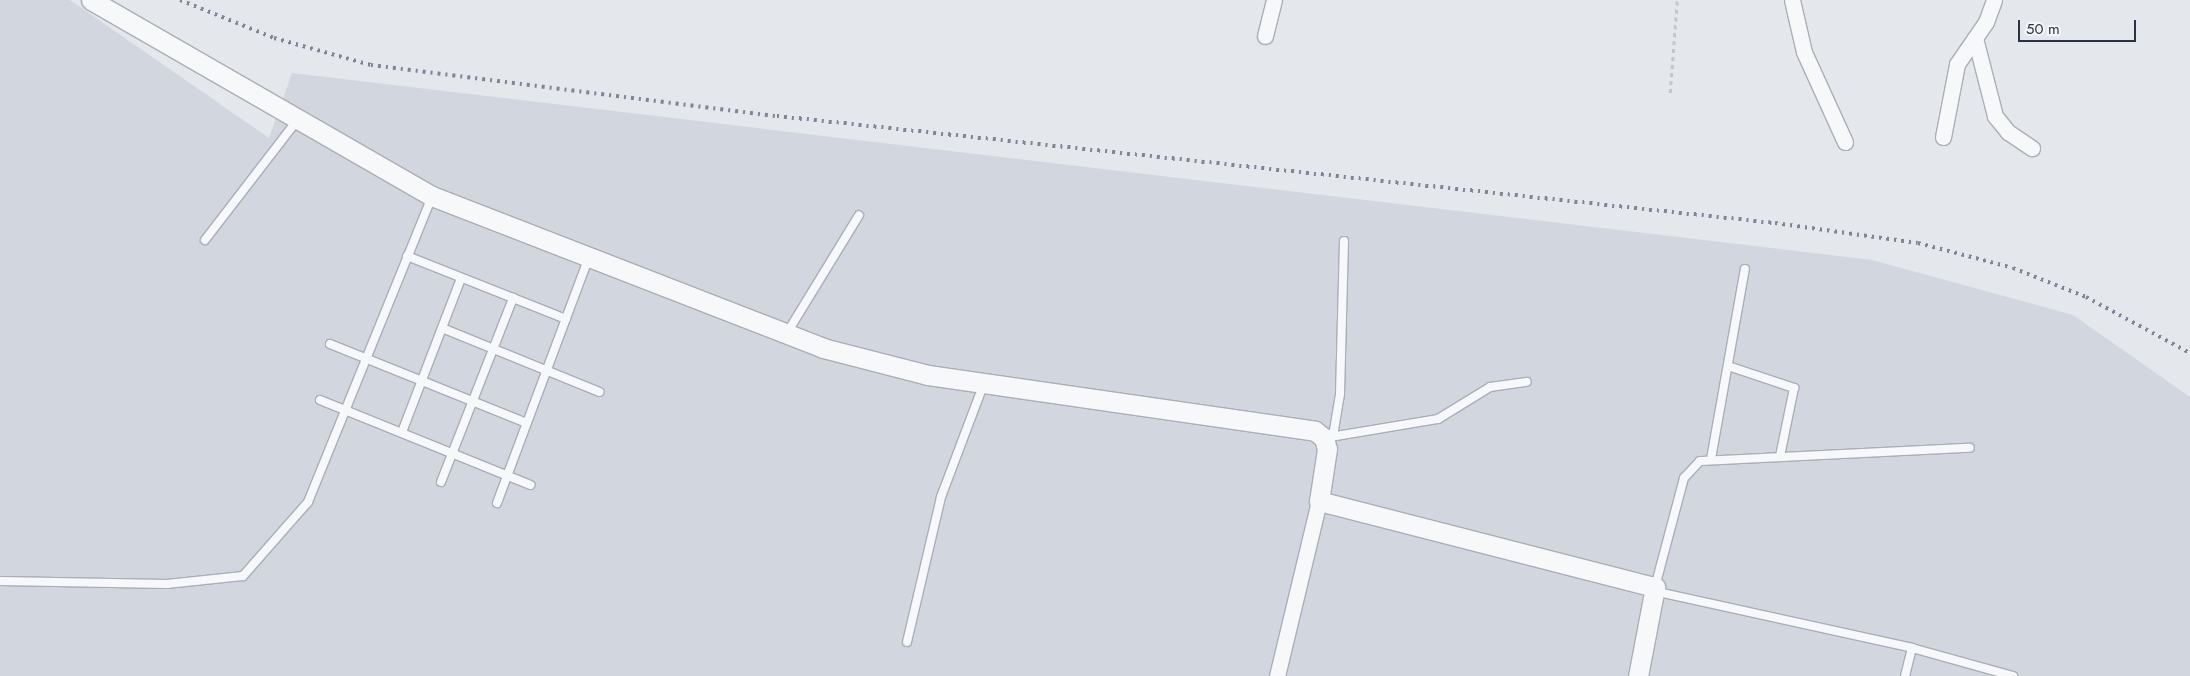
<!DOCTYPE html>
<html>
<head>
<meta charset="utf-8">
<style>
  body { margin:0 }
  #map { position:relative; width:2190px; height:676px; overflow:hidden; background:#e4e7ec; font-family:Jost,sans-serif }
  div>[style] { position:absolute }
  .built>* { inset:0; background:#d2d6de }
  .path>* { height:2.5px; margin-top:-1.25px; transform-origin:0; background:repeating-linear-gradient(90deg,#c2c5cb 0 4px,transparent 0 8px) }
  .roads { filter:drop-shadow(1px 0 #a9aeb7) drop-shadow(-1px 0 #a9aeb7) drop-shadow(0 1px #a9aeb7) drop-shadow(0 -1px #a9aeb7) }
  .service>* { height:8px; margin:-4px; padding:0 4px; transform-origin:4px; border-radius:4px; background:#f7f8fa }
  .minor>* { height:15px; margin:-7.5px; padding:0 7.5px; transform-origin:7.5px; border-radius:7.5px; background:#f7f8fa }
  .tertiary>* { height:19px; margin:-9.5px; padding:0 9.5px; transform-origin:9.5px; border-radius:9.5px; background:#f7f8fa }
  .rail>* { height:4px; margin-top:-2px; transform-origin:0; background:repeating-linear-gradient(90deg,#7d8696 0 2.5px,transparent 0 7.5px) }
  span { translate:-50% -50%; white-space:nowrap; text-align:center; line-height:1.15; -webkit-text-stroke:4.5px #f4f6f9; paint-order:stroke }
  .scale { position:absolute; left:2018px; top:20px; width:118px; height:22px; box-sizing:border-box; border:2px solid #2b3445; border-top:0; padding-left:6px; font-size:15px; line-height:18px; white-space:nowrap; color:#2b3445; -webkit-text-stroke:4px #f4f6f9; paint-order:stroke }
</style>
</head>
<body>
<div id="map">
  <div class="built">
    <i style="clip-path:polygon(0 0,70px 0,269px 138px,292px 73px,1872px 260px,2073px 315px,2190px 397px,2190px 676px,0 676px)"></i>
  </div>
  <div class="path">
    <i style="left:1670px;top:93px;width:93px;rotate:-85.7deg"></i>
  </div>
  <div class="roads">
    <div class="service">
      <i style="left:205px;top:240px;width:149px;rotate:-52.4deg"></i>
      <i style="left:407px;top:256px;width:171px;rotate:21.6deg"></i>
      <i style="left:442px;top:328px;width:170px;rotate:22.1deg"></i>
      <i style="left:787px;top:333px;width:138px;rotate:-58.6deg"></i>
      <i style="left:330px;top:344px;width:212px;rotate:21.9deg"></i>
      <i style="left:1728px;top:366px;width:70px;rotate:18.4deg"></i>
      <i style="left:1794px;top:388px;width:69px;rotate:101.6deg"></i>
      <i style="left:320px;top:400px;width:227px;rotate:22deg"></i>
      <i style="left:402px;top:432px;width:165px;rotate:-69deg"></i>
      <i style="left:1333px;top:436px;width:43px;rotate:-80.5deg"></i>
      <i style="left:1340px;top:394px;width:153px;rotate:-88.5deg"></i>
      <i style="left:1324px;top:438px;width:116px;rotate:-9.5deg"></i>
      <i style="left:1438px;top:419px;width:61px;rotate:-31.6deg"></i>
      <i style="left:1490px;top:387px;width:37px;rotate:-8deg"></i>
      <i style="left:1711px;top:459px;width:193px;rotate:-79.9deg"></i>
      <i style="left:441px;top:482px;width:198px;rotate:-68.6deg"></i>
      <i style="left:497px;top:503px;width:259px;rotate:-69.5deg"></i>
      <i style="left:0;top:581px;width:167px;rotate:1deg"></i>
      <i style="left:167px;top:584px;width:76px;rotate:-6deg"></i>
      <i style="left:243px;top:576px;width:98px;rotate:-48.7deg"></i>
      <i style="left:308px;top:502px;width:330px;rotate:-67.9deg"></i>
      <i style="left:1655px;top:587px;width:113px;rotate:-75.1deg"></i>
      <i style="left:1684px;top:478px;width:23px;rotate:-47deg"></i>
      <i style="left:1700px;top:461px;width:270px;rotate:-2.8deg"></i>
      <i style="left:1658px;top:592px;width:260px;rotate:12.4deg"></i>
      <i style="left:1912px;top:648px;width:105px;rotate:15.5deg"></i>
      <i style="left:907px;top:642px;width:149px;rotate:-76.8deg"></i>
      <i style="left:941px;top:497px;width:122px;rotate:-69.3deg"></i>
      <i style="left:1905px;top:676px;width:29px;rotate:-76deg"></i>
    </div>
    <div class="minor">
      <i style="left:1792px;top:0;width:53px;rotate:77deg"></i>
      <i style="left:1804px;top:52px;width:99px;rotate:65.5deg"></i>
      <i style="left:1265px;top:36px;width:37px;rotate:-76deg"></i>
      <i style="left:1975px;top:38px;width:81px;rotate:75.6deg"></i>
      <i style="left:1995px;top:116px;width:21px;rotate:51deg"></i>
      <i style="left:2008px;top:132px;width:29px;rotate:34deg"></i>
      <i style="left:1943px;top:137px;width:74px;rotate:-79.1deg"></i>
      <i style="left:1957px;top:64px;width:51px;rotate:-55.4deg"></i>
      <i style="left:1986px;top:22px;width:23px;rotate:-70deg"></i>
      <i style="left:1277px;top:676px;width:180px;rotate:-76.5deg"></i>
    </div>
    <div class="tertiary">
      <i style="left:91px;top:0;width:393px;rotate:29.9deg"></i>
      <i style="left:432px;top:196px;width:420px;rotate:21.2deg"></i>
      <i style="left:823px;top:348px;width:108px;rotate:14.4deg"></i>
      <i style="left:928px;top:375px;width:391px;rotate:8.2deg"></i>
      <i style="left:1315px;top:431px;width:11px;rotate:38deg"></i>
      <i style="left:1324px;top:438px;width:11px;rotate:75deg"></i>
      <i style="left:1327px;top:449px;width:53px;rotate:98.7deg"></i>
      <i style="left:1319px;top:501px;width:347px;rotate:14.4deg"></i>
      <i style="left:1655px;top:587px;width:91px;rotate:100.8deg"></i>
    </div>
  </div>
  <div class="rail">
    <i style="left:180px;top:0;width:101px;rotate:22deg"></i>
    <i style="left:274px;top:38px;width:101px;rotate:15.6deg"></i>
    <i style="left:371px;top:65px;width:409px;rotate:7.2deg"></i>
    <i style="left:777px;top:116px;width:1004px;rotate:6.12deg"></i>
    <i style="left:1775px;top:223px;width:144px;rotate:8deg"></i>
    <i style="left:1918px;top:243px;width:98px;rotate:14.7deg"></i>
    <i style="left:2013px;top:268px;width:79px;rotate:21.7deg"></i>
    <i style="left:2086px;top:297px;width:118px;rotate:28.3deg"></i>
  </div>
  <div class="scale">50 m</div>
</div>
</body>
</html>
